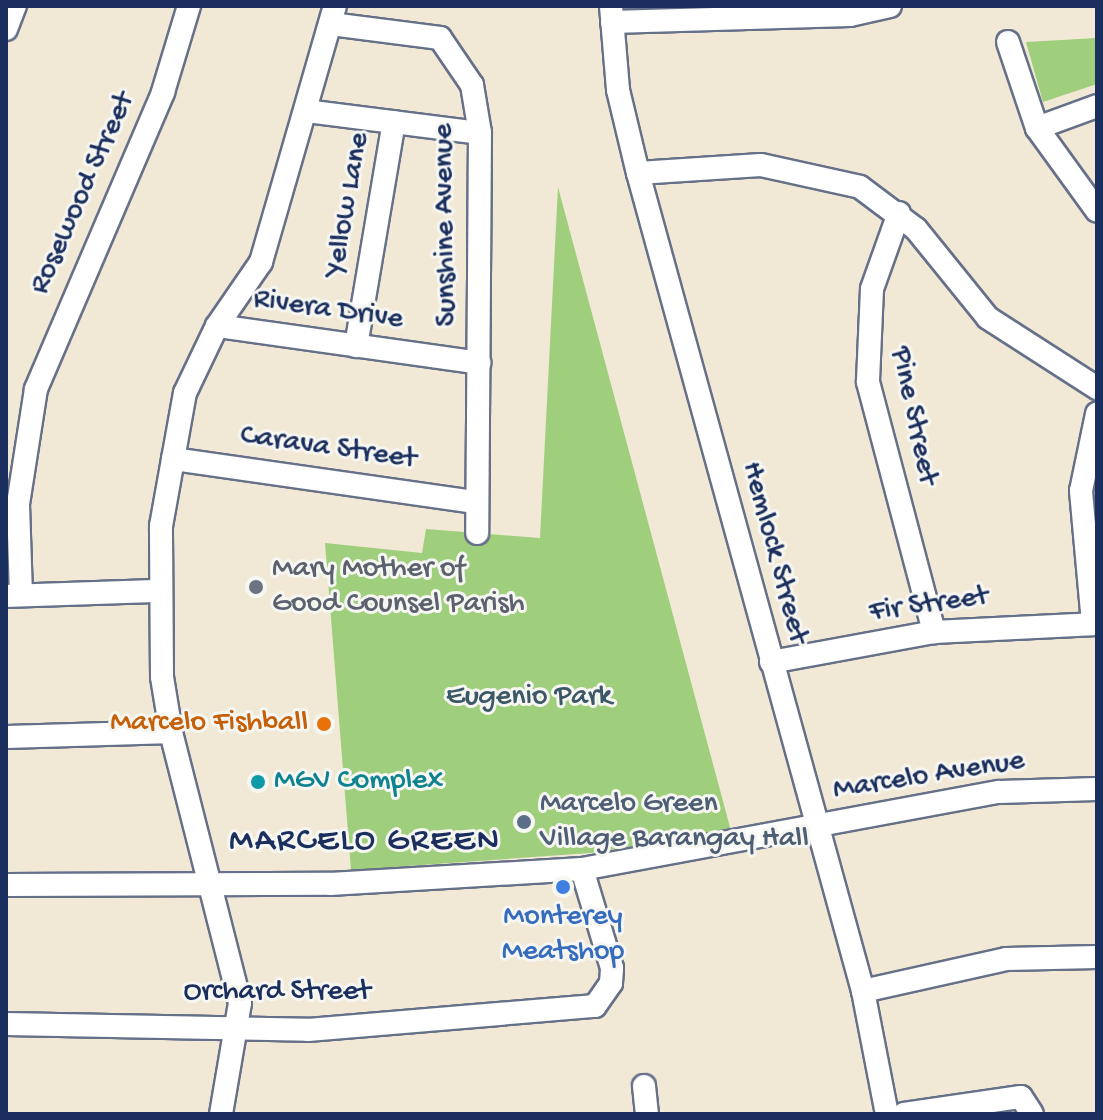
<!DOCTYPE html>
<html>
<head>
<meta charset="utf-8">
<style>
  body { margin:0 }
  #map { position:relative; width:1103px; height:1120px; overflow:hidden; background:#f1e9d5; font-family:"Gochi Hand",sans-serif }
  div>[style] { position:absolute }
  .green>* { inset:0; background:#9fce7c }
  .roads { filter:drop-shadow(2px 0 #667088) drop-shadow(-2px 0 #667088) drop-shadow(0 2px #667088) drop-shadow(0 -2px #667088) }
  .minor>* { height:22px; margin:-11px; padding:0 11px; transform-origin:11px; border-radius:11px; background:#fff }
  .dots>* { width:22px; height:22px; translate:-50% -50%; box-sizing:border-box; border:4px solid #f6f6f2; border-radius:50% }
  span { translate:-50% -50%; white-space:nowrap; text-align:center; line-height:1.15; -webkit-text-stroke:6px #f6f6f2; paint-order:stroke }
  .street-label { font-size:30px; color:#1b2f5e }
  .worship-label { font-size:30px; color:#5b616d }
  .left { translate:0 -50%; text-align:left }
  .park-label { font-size:30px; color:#3c5766 }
  .food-label { font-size:30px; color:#c56008 }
  .right { translate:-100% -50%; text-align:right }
  .culture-label { font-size:30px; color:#0d838f }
  .service-label { font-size:30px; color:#4e5e75 }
  .shop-label { font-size:30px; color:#366cbe }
  .quarter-label { font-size:34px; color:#1b2f5e; letter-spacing:2px }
  .frame { position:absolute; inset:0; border:8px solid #1b2f5e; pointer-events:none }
</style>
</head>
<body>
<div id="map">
  <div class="green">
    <i style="clip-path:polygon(1097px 38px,1097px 84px,1043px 102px,1026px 42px)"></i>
    <i style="clip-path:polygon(558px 187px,731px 831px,590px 853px,351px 870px,325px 543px,422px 553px,426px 529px,540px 538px)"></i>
  </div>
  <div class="roads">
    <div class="minor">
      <i style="left:611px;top:6px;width:84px;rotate:85.2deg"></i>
      <i style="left:618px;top:90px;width:85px;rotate:76.5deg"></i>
      <i style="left:638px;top:173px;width:848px;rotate:74.62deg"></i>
      <i style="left:863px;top:991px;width:125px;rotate:79deg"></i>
      <i style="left:612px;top:22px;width:238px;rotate:-1.7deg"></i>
      <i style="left:850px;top:15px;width:41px;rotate:-12.7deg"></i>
      <i style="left:331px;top:24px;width:110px;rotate:7.3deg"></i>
      <i style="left:440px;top:38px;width:57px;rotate:55.8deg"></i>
      <i style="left:472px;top:85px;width:49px;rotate:80.5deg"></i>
      <i style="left:480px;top:133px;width:400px;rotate:90.4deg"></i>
      <i style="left:6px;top:29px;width:25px;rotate:-69deg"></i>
      <i style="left:1008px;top:42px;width:91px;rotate:71.4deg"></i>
      <i style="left:1037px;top:128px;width:102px;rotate:54.1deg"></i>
      <i style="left:306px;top:111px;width:175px;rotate:7.2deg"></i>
      <i style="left:1037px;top:128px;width:64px;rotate:-20.1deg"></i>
      <i style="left:638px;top:173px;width:123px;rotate:-3.7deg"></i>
      <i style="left:761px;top:165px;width:101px;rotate:12.5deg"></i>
      <i style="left:860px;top:187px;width:70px;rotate:36.9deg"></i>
      <i style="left:916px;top:229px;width:114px;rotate:51deg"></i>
      <i style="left:988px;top:318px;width:130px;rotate:32.7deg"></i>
      <i style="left:899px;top:213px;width:81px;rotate:109.6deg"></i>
      <i style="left:872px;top:289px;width:93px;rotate:92.5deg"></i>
      <i style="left:868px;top:382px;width:259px;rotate:75.2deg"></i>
      <i style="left:217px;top:326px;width:265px;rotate:8deg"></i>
      <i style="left:356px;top:346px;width:227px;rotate:-80.4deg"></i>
      <i style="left:173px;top:459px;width:305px;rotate:8.1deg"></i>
      <i style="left:21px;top:595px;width:91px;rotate:-91.9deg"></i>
      <i style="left:18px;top:504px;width:116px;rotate:-81.1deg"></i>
      <i style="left:36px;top:389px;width:323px;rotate:-66.8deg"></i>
      <i style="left:163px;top:92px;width:90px;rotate:-73.2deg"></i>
      <i style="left:7px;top:596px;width:152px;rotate:-1.9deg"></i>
      <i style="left:1093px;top:623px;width:133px;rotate:-95.2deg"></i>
      <i style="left:1081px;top:491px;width:79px;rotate:-78.3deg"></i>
      <i style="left:771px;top:662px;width:166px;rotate:-10.4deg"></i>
      <i style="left:934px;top:632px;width:163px;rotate:-2.8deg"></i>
      <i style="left:6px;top:737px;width:165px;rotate:-1.7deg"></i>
      <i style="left:6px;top:885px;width:324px;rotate:-0.2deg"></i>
      <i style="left:330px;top:884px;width:252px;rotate:-3.4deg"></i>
      <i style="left:582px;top:869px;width:424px;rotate:-10.5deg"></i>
      <i style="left:999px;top:792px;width:98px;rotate:-1.8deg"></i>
      <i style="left:863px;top:991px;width:147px;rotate:-12.6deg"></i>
      <i style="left:1006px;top:959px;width:91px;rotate:-1.3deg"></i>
      <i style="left:6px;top:1024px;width:302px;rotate:1.1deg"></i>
      <i style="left:308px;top:1030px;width:288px;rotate:-4.8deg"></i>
      <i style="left:595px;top:1006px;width:28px;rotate:-55deg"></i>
      <i style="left:611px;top:983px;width:15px;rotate:-86deg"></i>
      <i style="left:612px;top:968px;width:103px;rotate:-106.9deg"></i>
      <i style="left:644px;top:1086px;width:28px;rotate:84deg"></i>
      <i style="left:221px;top:1114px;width:113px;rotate:-80.3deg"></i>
      <i style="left:240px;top:1003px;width:280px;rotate:-104.3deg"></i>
      <i style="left:171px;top:732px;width:56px;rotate:-99.3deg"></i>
      <i style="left:162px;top:677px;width:151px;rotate:-90.4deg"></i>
      <i style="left:161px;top:526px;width:135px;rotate:-79.8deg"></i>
      <i style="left:185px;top:393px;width:74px;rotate:-64.5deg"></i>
      <i style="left:217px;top:326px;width:78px;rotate:-55.5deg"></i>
      <i style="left:261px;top:262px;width:266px;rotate:-73.9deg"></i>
      <i style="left:904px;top:1114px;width:118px;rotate:-8.3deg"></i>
      <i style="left:1021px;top:1097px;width:20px;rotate:57deg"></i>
    </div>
  </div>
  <div class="dots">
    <i style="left:256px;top:587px;background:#6b7280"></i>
    <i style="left:324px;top:724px;background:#e8710a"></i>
    <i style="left:258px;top:782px;background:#0f9aa8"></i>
    <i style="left:524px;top:822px;background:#5c6f8a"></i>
    <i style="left:563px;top:887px;background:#3f7fe0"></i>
  </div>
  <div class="street-label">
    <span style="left:84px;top:194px;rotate:-66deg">Rosewood Street</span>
    <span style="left:349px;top:205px;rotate:-80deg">Yellow Lane</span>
    <span style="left:447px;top:225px;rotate:-91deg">Sunshine Avenue</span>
    <span style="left:328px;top:311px;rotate:8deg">Rivera Drive</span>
    <span style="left:912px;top:416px;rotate:78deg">Pine Street</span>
    <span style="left:328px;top:449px;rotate:8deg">Carava Street</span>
    <span style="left:773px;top:553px;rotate:75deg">Hemlock Street</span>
    <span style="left:929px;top:606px;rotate:-8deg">Fir Street</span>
    <span style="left:929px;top:777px;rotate:-9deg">Marcelo Avenue</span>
    <span style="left:277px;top:993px">Orchard Street</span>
  </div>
  <div class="worship-label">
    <span class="left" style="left:272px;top:587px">Mary Mother of<br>Good Counsel Parish</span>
  </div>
  <div class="park-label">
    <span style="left:529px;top:698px">Eugenio Park</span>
  </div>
  <div class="food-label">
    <span class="right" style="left:308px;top:724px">Marcelo Fishball</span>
  </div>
  <div class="culture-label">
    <span class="left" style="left:274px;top:782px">MGV Complex</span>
  </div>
  <div class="service-label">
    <span class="left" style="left:540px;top:822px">Marcelo Green<br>Village Barangay Hall</span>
  </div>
  <div class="shop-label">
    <span style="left:563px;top:935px">Monterey<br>Meatshop</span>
  </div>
  <div class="quarter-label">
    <span style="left:365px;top:843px">MARCELO GREEN</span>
  </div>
  <div class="frame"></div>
</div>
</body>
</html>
